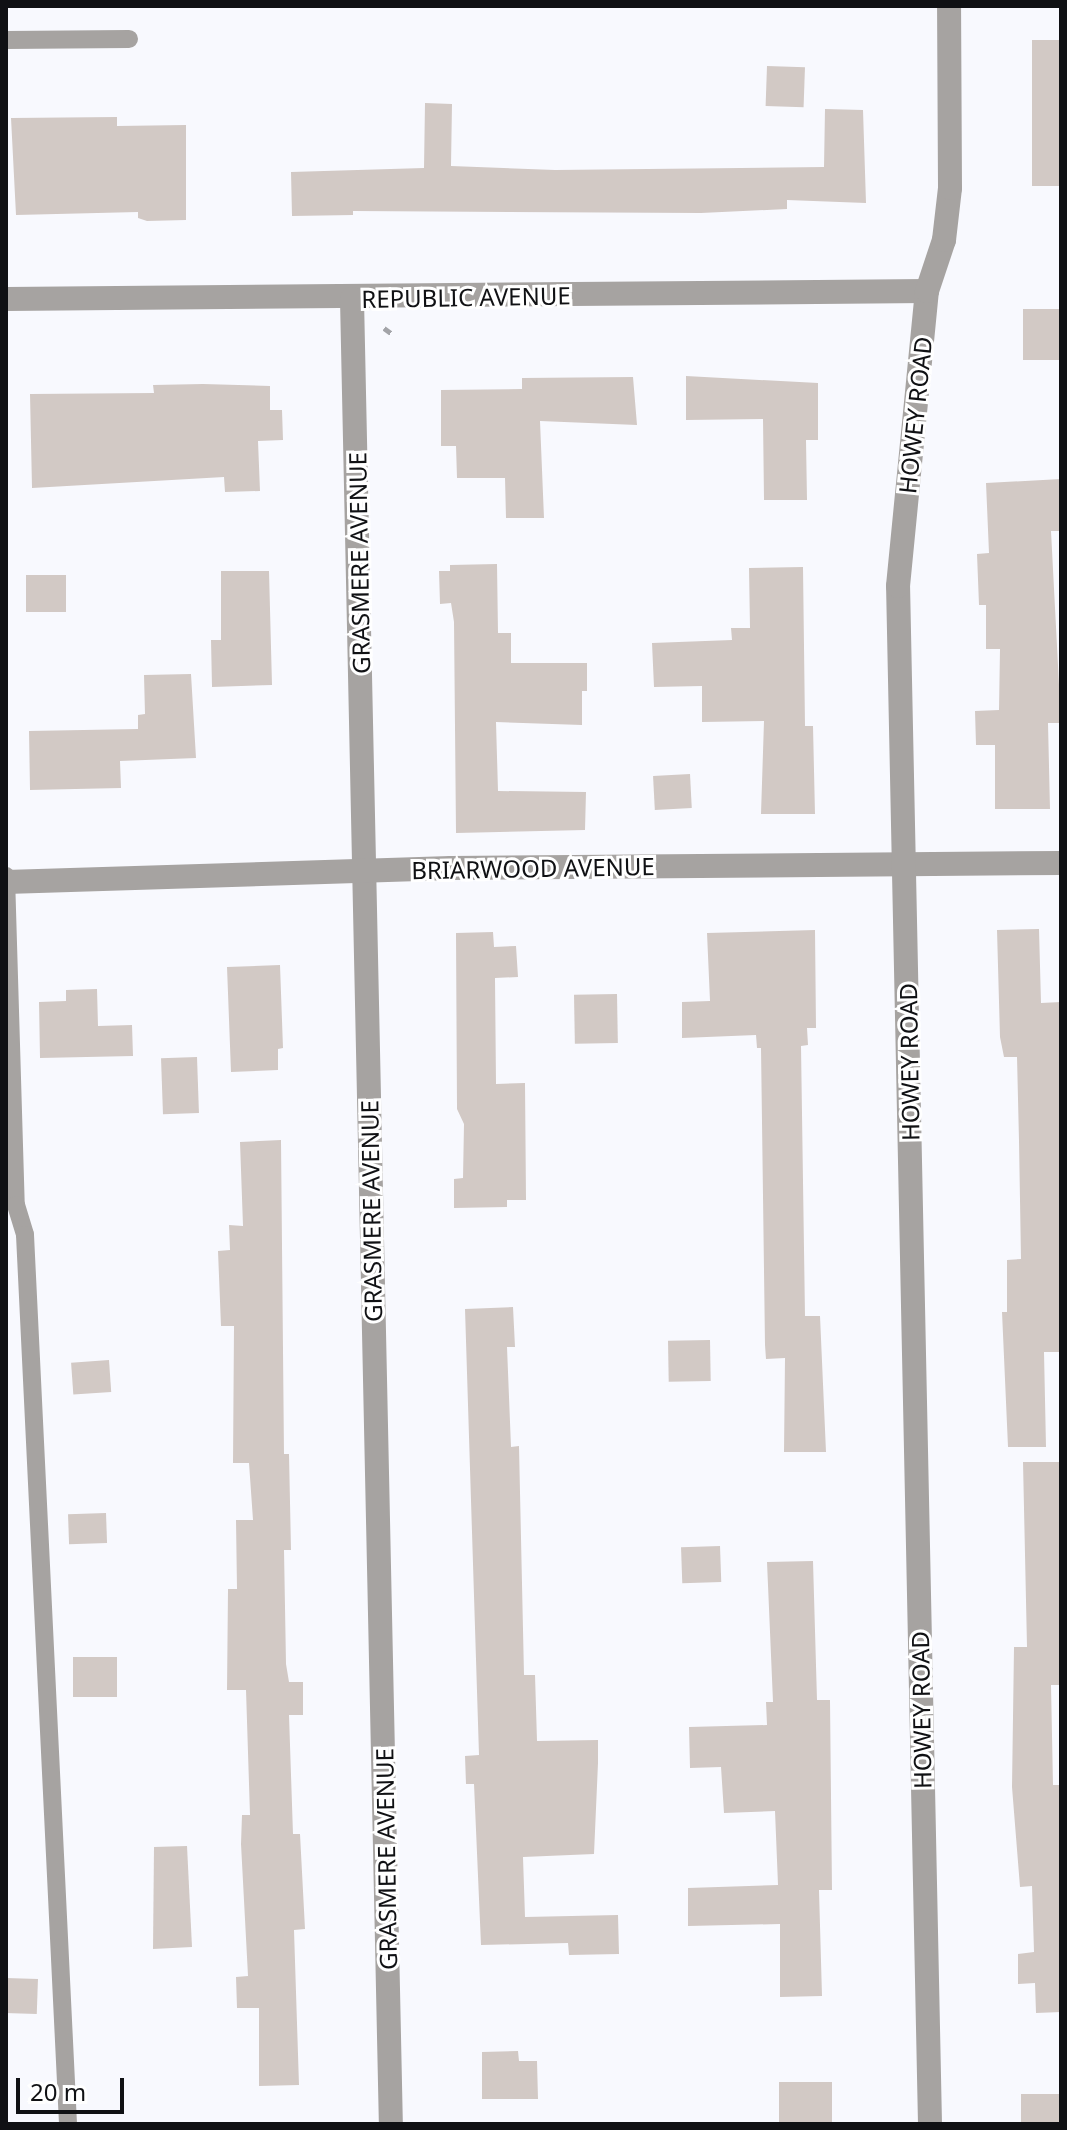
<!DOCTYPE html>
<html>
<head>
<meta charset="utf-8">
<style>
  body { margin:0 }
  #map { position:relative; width:1067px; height:2130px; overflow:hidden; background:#f8f9fe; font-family:"Noto Sans",sans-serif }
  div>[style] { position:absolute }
  .building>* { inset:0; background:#d2c9c5; transform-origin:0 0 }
  .path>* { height:5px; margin-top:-2.5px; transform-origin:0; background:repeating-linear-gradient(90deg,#a3a4a8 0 8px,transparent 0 12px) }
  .lane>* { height:18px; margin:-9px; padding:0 9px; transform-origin:9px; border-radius:9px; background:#a6a3a1 }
  .street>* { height:24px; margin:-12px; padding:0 12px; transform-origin:12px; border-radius:12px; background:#a6a3a1 }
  span { translate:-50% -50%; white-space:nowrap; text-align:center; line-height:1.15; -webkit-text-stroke:6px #fff; paint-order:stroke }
  .street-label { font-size:24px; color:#101114 }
  .frame { position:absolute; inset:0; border:8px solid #101114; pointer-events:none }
  .scale { position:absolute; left:16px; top:2078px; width:108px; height:36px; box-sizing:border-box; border:4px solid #101114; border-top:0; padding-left:10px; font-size:24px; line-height:28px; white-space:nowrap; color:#101114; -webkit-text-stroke:6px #fff; paint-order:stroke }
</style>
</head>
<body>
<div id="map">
  <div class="building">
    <i style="left:1061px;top:40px;width:146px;height:29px;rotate:90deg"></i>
    <i style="left:767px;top:66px;width:38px;height:40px;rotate:2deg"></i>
    <i style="clip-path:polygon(425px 103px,452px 104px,451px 166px,555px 170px,824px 167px,825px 109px,863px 110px,866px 203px,787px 200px,787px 209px,701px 213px,353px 211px,353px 215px,292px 216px,291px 172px,424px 168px)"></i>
    <i style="clip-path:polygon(117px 117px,117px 126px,186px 125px,186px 220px,147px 221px,138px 218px,138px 212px,16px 215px,11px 118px)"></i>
    <i style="left:1061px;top:309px;width:51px;height:38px;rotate:90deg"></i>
    <i style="clip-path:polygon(686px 376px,818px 383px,818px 440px,806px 440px,807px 500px,764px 500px,763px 419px,686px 420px)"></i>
    <i style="clip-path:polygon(633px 377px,637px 425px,540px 421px,544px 518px,506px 518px,505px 478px,457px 478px,456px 446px,441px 446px,441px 390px,522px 389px,522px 378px)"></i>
    <i style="clip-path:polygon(203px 384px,270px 386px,270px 410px,282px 410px,283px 440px,258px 441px,260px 491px,225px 492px,224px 477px,32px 488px,30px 394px,154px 393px,153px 385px)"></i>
    <i style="clip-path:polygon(1061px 479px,1061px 531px,1051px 531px,1061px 723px,1048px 723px,1050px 809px,995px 809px,995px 745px,976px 745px,975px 711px,999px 710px,1000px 649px,986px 649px,986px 605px,979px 605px,977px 554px,989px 553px,986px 483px)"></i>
    <i style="clip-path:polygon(497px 564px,498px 633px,511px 633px,511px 663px,587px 663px,587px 691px,582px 691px,582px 725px,496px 722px,498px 791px,586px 792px,585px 830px,456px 833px,454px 622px,451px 603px,440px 604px,439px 571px,450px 571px,450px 565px)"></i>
    <i style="clip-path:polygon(803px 567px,805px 726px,813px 726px,815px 814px,761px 814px,764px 721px,702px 722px,702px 686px,654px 687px,652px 643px,732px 640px,731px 628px,750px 628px,749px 568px)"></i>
    <i style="clip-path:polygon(221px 571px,269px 571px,272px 685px,212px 687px,211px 640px,221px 640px)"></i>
    <i style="left:66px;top:575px;width:37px;height:40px;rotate:90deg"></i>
    <i style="clip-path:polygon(191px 674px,196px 758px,120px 761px,121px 788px,30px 790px,29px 731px,138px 729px,138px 715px,145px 714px,144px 675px)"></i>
    <i style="left:690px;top:774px;width:34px;height:37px;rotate:87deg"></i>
    <i style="clip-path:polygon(1039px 929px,1041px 1003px,1061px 1002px,1061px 1352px,1044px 1352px,1046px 1447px,1008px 1447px,1002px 1312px,1007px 1312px,1007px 1260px,1021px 1259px,1019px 1141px,1017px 1057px,1004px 1057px,1000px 1037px,997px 930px)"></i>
    <i style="clip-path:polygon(815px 930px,816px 1028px,807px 1028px,808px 1045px,801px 1046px,805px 1316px,820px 1316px,826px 1452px,784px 1452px,785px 1358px,766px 1359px,765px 1345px,761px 1048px,757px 1048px,756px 1035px,682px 1038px,682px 1002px,710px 1001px,707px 933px)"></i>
    <i style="clip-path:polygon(493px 932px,494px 947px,516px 946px,518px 977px,495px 978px,496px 1084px,525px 1083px,526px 1200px,507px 1200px,507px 1207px,454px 1208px,454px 1179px,463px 1178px,464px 1124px,457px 1109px,456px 933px)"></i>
    <i style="clip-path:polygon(280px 965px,283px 1048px,278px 1049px,278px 1070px,231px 1072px,227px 967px)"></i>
    <i style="clip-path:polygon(97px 989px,98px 1026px,132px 1025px,133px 1056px,40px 1058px,39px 1002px,66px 1001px,66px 990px)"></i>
    <i style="left:617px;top:994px;width:49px;height:43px;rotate:89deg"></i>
    <i style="left:197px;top:1057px;width:56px;height:36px;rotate:88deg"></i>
    <i style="clip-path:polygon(281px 1140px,284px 1454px,289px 1454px,291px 1550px,284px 1550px,286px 1664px,289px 1682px,303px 1682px,303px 1715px,289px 1715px,293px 1834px,300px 1834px,305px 1929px,294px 1930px,299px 2085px,259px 2086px,259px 2008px,237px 2008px,236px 1977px,248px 1976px,241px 1844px,242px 1815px,250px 1815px,246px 1690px,227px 1690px,228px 1589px,237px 1589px,236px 1520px,253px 1520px,249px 1463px,233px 1463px,234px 1326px,221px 1326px,218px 1251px,230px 1250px,229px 1225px,243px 1226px,240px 1142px)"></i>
    <i style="clip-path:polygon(513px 1307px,515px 1347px,507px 1347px,511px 1447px,519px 1446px,524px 1675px,535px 1675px,537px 1741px,598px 1740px,598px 1763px,594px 1854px,523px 1857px,525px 1917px,618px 1915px,619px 1954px,569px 1955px,568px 1943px,481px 1945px,474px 1784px,466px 1784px,465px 1756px,479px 1755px,465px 1309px)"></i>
    <i style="left:710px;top:1340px;width:41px;height:42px;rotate:89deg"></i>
    <i style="left:109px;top:1360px;width:32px;height:38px;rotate:86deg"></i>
    <i style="clip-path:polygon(1023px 1462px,1061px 1462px,1061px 1685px,1051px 1685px,1053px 1785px,1061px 1785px,1061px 2012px,1036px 2013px,1035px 1983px,1018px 1984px,1018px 1954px,1034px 1952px,1032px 1886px,1020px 1887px,1012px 1787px,1014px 1647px,1027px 1647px)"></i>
    <i style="left:106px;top:1513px;width:30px;height:38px;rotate:88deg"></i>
    <i style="left:720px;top:1546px;width:36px;height:39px;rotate:88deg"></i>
    <i style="clip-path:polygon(813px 1561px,817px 1700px,830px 1700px,832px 1890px,819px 1890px,822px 1996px,780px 1997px,780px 1924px,688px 1926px,688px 1888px,778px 1885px,775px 1811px,724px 1813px,721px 1767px,690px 1768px,689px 1727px,767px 1725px,766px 1702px,773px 1702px,767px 1562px)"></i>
    <i style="left:73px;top:1657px;width:44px;height:40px"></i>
    <i style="clip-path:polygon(187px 1846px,192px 1947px,153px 1949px,154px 1847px)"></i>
    <i style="left:6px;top:1978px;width:32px;height:35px;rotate:2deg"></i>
    <i style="clip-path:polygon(518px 2051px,519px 2061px,537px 2061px,538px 2099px,482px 2099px,482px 2052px)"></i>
    <i style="left:832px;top:2082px;width:42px;height:53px;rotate:90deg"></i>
    <i style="left:1061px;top:2094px;width:30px;height:40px;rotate:90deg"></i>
  </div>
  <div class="path">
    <i style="left:384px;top:328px;width:9px;rotate:36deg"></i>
  </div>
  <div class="lane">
    <i style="left:6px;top:40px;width:123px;rotate:-0.5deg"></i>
    <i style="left:6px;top:876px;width:329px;rotate:88.3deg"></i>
    <i style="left:16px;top:1205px;width:31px;rotate:73deg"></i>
    <i style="left:25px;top:1235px;width:890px;rotate:87.23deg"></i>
  </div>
  <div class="street">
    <i style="left:6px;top:299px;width:921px;rotate:-0.5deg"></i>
    <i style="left:352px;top:299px;width:1825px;rotate:88.78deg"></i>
    <i style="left:6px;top:882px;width:445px;rotate:-1.8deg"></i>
    <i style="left:451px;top:868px;width:610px;rotate:-0.47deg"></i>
    <i style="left:930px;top:2124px;width:1538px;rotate:-91.19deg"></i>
    <i style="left:898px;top:586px;width:296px;rotate:-84.4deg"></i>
    <i style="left:927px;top:291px;width:54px;rotate:-71.6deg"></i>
    <i style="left:944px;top:240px;width:52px;rotate:-83.4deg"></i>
    <i style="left:950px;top:188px;width:182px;rotate:-90.3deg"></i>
  </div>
  <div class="street-label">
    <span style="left:466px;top:297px;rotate:-1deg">REPUBLIC AVENUE</span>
    <span style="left:915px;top:415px;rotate:-84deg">HOWEY ROAD</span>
    <span style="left:359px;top:563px;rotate:-91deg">GRASMERE AVENUE</span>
    <span style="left:533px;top:868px;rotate:-1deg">BRIARWOOD AVENUE</span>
    <span style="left:909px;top:1062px;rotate:-91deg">HOWEY ROAD</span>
    <span style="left:371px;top:1211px;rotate:-91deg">GRASMERE AVENUE</span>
    <span style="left:921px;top:1710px;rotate:-91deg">HOWEY ROAD</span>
    <span style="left:386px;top:1859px;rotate:-91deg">GRASMERE AVENUE</span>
  </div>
  <div class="frame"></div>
  <div class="scale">20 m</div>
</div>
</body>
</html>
